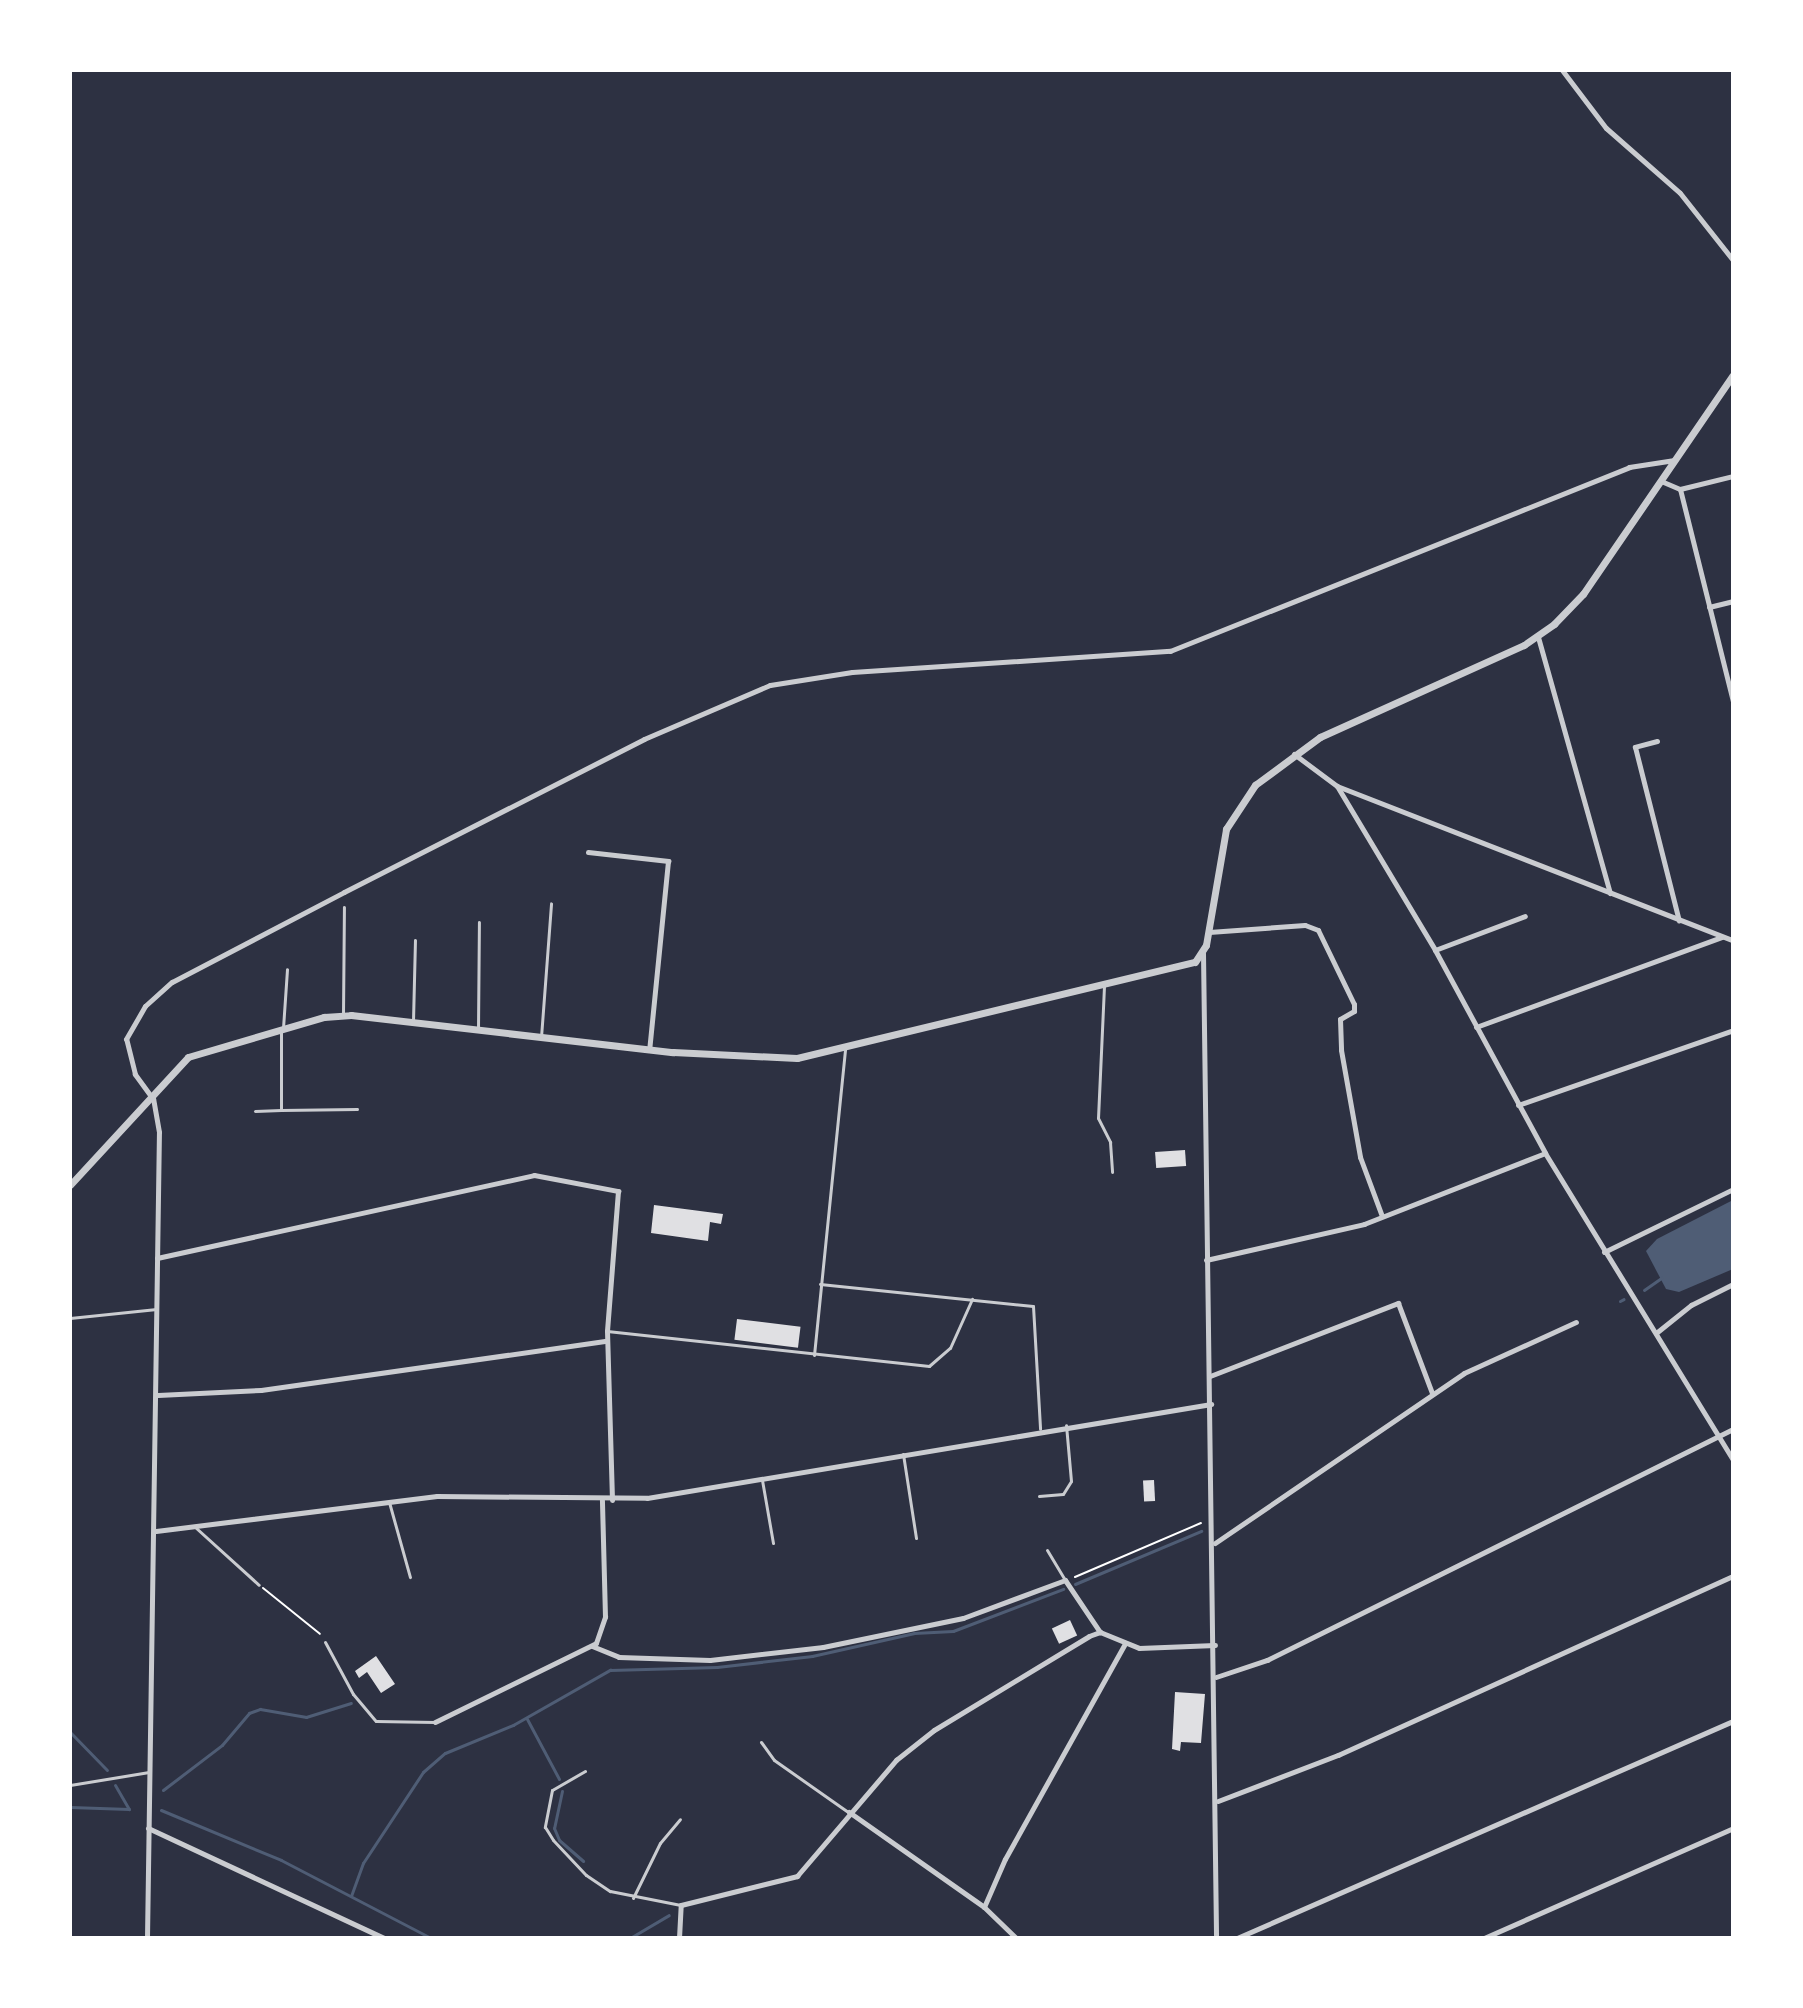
<!DOCTYPE html>
<html>
<head>
<meta charset="utf-8">
<style>
  body { margin:0 }
  #map { position:relative; width:1803px; height:2008px; overflow:hidden; background:#2d3142; font-family:Roboto,sans-serif }
  div>[style] { position:absolute }
  .water>* { inset:0; background:#4f5d75 }
  .stream>* { height:3px; margin:-1.5px; padding:0 1.5px; transform-origin:1.5px; border-radius:1.5px; background:#4f5d75 }
  .building>* { inset:0; background:#e0e0e3; transform-origin:0 0 }
  .path>* { height:2px; margin:-1px; padding:0 1px; transform-origin:1px; border-radius:1px; background:#fff }
  .service>* { height:3px; margin:-1.5px; padding:0 1.5px; transform-origin:1.5px; border-radius:1.5px; background:#caccd0 }
  .minor>* { height:5px; margin:-2.5px; padding:0 2.5px; transform-origin:2.5px; border-radius:2.5px; background:#caccd0 }
  .tertiary>* { height:7px; margin:-3.5px; padding:0 3.5px; transform-origin:3.5px; border-radius:3.5px; background:#caccd0 }
  span { translate:-50% -50%; white-space:nowrap; text-align:center; line-height:1.15; -webkit-text-stroke:6px #fff; paint-order:stroke }
  .frame { position:absolute; inset:0; border:72px solid #fff; pointer-events:none }
</style>
</head>
<body>
<div id="map">
  <div class="water">
    <i style="clip-path:polygon(1733px 1200px,1733px 1269px,1679px 1292px,1666px 1289px,1646px 1251px,1657px 1239px)"></i>
  </div>
  <div class="stream">
    <i style="left:1644px;top:1290px;width:21px;rotate:-35deg"></i>
    <i style="left:1620px;top:1301px;width:4px;rotate:-27deg"></i>
    <i style="left:1075px;top:1584px;width:137px;rotate:-22.8deg"></i>
    <i style="left:527px;top:1719px;width:68px;rotate:61.9deg"></i>
    <i style="left:70px;top:1732px;width:53px;rotate:45.8deg"></i>
    <i style="left:115px;top:1785px;width:28px;rotate:60deg"></i>
    <i style="left:163px;top:1790px;width:74px;rotate:-37.3deg"></i>
    <i style="left:222px;top:1745px;width:42px;rotate:-49.8deg"></i>
    <i style="left:249px;top:1713px;width:12px;rotate:-20deg"></i>
    <i style="left:260px;top:1709px;width:47px;rotate:9.9deg"></i>
    <i style="left:306px;top:1717px;width:47px;rotate:-17.3deg"></i>
    <i style="left:562px;top:1791px;width:38px;rotate:102deg"></i>
    <i style="left:554px;top:1828px;width:13px;rotate:67deg"></i>
    <i style="left:559px;top:1840px;width:32px;rotate:41deg"></i>
    <i style="left:70px;top:1807px;width:59px;rotate:1.9deg"></i>
    <i style="left:161px;top:1810px;width:130px;rotate:22.6deg"></i>
    <i style="left:281px;top:1860px;width:169px;rotate:27.5deg"></i>
    <i style="left:351px;top:1896px;width:35px;rotate:-70deg"></i>
    <i style="left:363px;top:1863px;width:109px;rotate:-56.6deg"></i>
    <i style="left:423px;top:1772px;width:29px;rotate:-41deg"></i>
    <i style="left:445px;top:1753px;width:74px;rotate:-22.4deg"></i>
    <i style="left:513px;top:1725px;width:112px;rotate:-29.6deg"></i>
    <i style="left:610px;top:1670px;width:107px;rotate:-1.6deg"></i>
    <i style="left:717px;top:1667px;width:96px;rotate:-6.6deg"></i>
    <i style="left:812px;top:1656px;width:105px;rotate:-12.7deg"></i>
    <i style="left:914px;top:1633px;width:39px;rotate:-3deg"></i>
    <i style="left:953px;top:1631px;width:118px;rotate:-20.9deg"></i>
    <i style="left:630px;top:1938px;width:45px;rotate:-30.5deg"></i>
  </div>
  <div class="building">
    <i style="left:1185px;top:1150px;width:16px;height:30px;rotate:86deg"></i>
    <i style="clip-path:polygon(654px 1205px,723px 1214px,721px 1224px,710px 1222px,708px 1241px,651px 1233px)"></i>
    <i style="left:737px;top:1319px;width:64px;height:21px;rotate:7deg"></i>
    <i style="left:1154px;top:1480px;width:21px;height:11px;rotate:87deg"></i>
    <i style="left:1070px;top:1620px;width:17px;height:20px;rotate:65deg"></i>
    <i style="clip-path:polygon(376px 1656px,395px 1684px,381px 1693px,367px 1672px,359px 1678px,355px 1671px)"></i>
    <i style="clip-path:polygon(1175px 1692px,1205px 1694px,1201px 1743px,1181px 1742px,1180px 1751px,1172px 1749px)"></i>
  </div>
  <div class="path">
    <i style="left:1075px;top:1577px;width:137px;rotate:-23.2deg"></i>
    <i style="left:263px;top:1588px;width:73px;rotate:38.9deg"></i>
  </div>
  <div class="service">
    <i style="left:1104px;top:986px;width:132px;rotate:92.6deg"></i>
    <i style="left:1098px;top:1118px;width:27px;rotate:63deg"></i>
    <i style="left:1110px;top:1142px;width:30px;rotate:86deg"></i>
    <i style="left:343px;top:1015px;width:108px;rotate:-89.5deg"></i>
    <i style="left:413px;top:1021px;width:81px;rotate:-88.6deg"></i>
    <i style="left:283px;top:1028px;width:59px;rotate:-86.1deg"></i>
    <i style="left:478px;top:1029px;width:107px;rotate:-89.5deg"></i>
    <i style="left:281px;top:1032px;width:78px;rotate:90deg"></i>
    <i style="left:281px;top:1110px;width:76px;rotate:-0.8deg"></i>
    <i style="left:541px;top:1037px;width:134px;rotate:-85.7deg"></i>
    <i style="left:255px;top:1111px;width:26px;rotate:-2deg"></i>
    <i style="left:820px;top:1284px;width:214px;rotate:5.9deg"></i>
    <i style="left:1033px;top:1306px;width:123px;rotate:86.7deg"></i>
    <i style="left:70px;top:1318px;width:87px;rotate:-5.9deg"></i>
    <i style="left:607px;top:1331px;width:324px;rotate:6.2deg"></i>
    <i style="left:929px;top:1366px;width:28px;rotate:-41deg"></i>
    <i style="left:950px;top:1348px;width:54px;rotate:-65.8deg"></i>
    <i style="left:814px;top:1355px;width:308px;rotate:-84.2deg"></i>
    <i style="left:903px;top:1454px;width:85px;rotate:81.2deg"></i>
    <i style="left:762px;top:1480px;width:64px;rotate:80.1deg"></i>
    <i style="left:1039px;top:1496px;width:24px;rotate:-5deg"></i>
    <i style="left:1063px;top:1494px;width:15px;rotate:-58deg"></i>
    <i style="left:1071px;top:1481px;width:56px;rotate:-95.1deg"></i>
    <i style="left:389px;top:1502px;width:78px;rotate:74.4deg"></i>
    <i style="left:195px;top:1527px;width:86px;rotate:42.2deg"></i>
    <i style="left:1047px;top:1550px;width:35px;rotate:59deg"></i>
    <i style="left:325px;top:1642px;width:59px;rotate:61.7deg"></i>
    <i style="left:353px;top:1694px;width:35px;rotate:50deg"></i>
    <i style="left:376px;top:1721px;width:59px;rotate:1deg"></i>
    <i style="left:761px;top:1742px;width:22px;rotate:54deg"></i>
    <i style="left:774px;top:1760px;width:90px;rotate:35.1deg"></i>
    <i style="left:585px;top:1771px;width:38px;rotate:150deg"></i>
    <i style="left:552px;top:1790px;width:38px;rotate:101deg"></i>
    <i style="left:545px;top:1827px;width:15px;rotate:58deg"></i>
    <i style="left:553px;top:1840px;width:48px;rotate:46.7deg"></i>
    <i style="left:586px;top:1875px;width:29px;rotate:34deg"></i>
    <i style="left:610px;top:1891px;width:72px;rotate:11.2deg"></i>
    <i style="left:70px;top:1785px;width:80px;rotate:-9.3deg"></i>
    <i style="left:633px;top:1898px;width:61px;rotate:-63.9deg"></i>
    <i style="left:660px;top:1843px;width:31px;rotate:-50deg"></i>
  </div>
  <div class="minor">
    <i style="left:1562px;top:70px;width:73px;rotate:52.8deg"></i>
    <i style="left:1606px;top:128px;width:98px;rotate:41.3deg"></i>
    <i style="left:1680px;top:193px;width:85px;rotate:51.7deg"></i>
    <i style="left:1661px;top:481px;width:21px;rotate:23deg"></i>
    <i style="left:1680px;top:489px;width:219px;rotate:76deg"></i>
    <i style="left:1680px;top:489px;width:55px;rotate:-13.8deg"></i>
    <i style="left:1709px;top:607px;width:25px;rotate:-14deg"></i>
    <i style="left:1538px;top:637px;width:266px;rotate:74.3deg"></i>
    <i style="left:1657px;top:741px;width:23px;rotate:165deg"></i>
    <i style="left:1635px;top:747px;width:179px;rotate:75.8deg"></i>
    <i style="left:1294px;top:754px;width:54px;rotate:36.7deg"></i>
    <i style="left:1337px;top:786px;width:425px;rotate:21.3deg"></i>
    <i style="left:1337px;top:786px;width:191px;rotate:59.1deg"></i>
    <i style="left:1435px;top:950px;width:231px;rotate:61.5deg"></i>
    <i style="left:1545px;top:1153px;width:360px;rotate:58.5deg"></i>
    <i style="left:588px;top:852px;width:81px;rotate:6.4deg"></i>
    <i style="left:668px;top:861px;width:190px;rotate:95.7deg"></i>
    <i style="left:1209px;top:932px;width:96px;rotate:-4.2deg"></i>
    <i style="left:1305px;top:925px;width:14px;rotate:21deg"></i>
    <i style="left:1318px;top:930px;width:82px;rotate:64.1deg"></i>
    <i style="left:1354px;top:1004px;width:7px;rotate:90deg"></i>
    <i style="left:1354px;top:1011px;width:16px;rotate:150deg"></i>
    <i style="left:1340px;top:1019px;width:31px;rotate:88deg"></i>
    <i style="left:1341px;top:1050px;width:109px;rotate:79.9deg"></i>
    <i style="left:1360px;top:1157px;width:63px;rotate:69.6deg"></i>
    <i style="left:1435px;top:950px;width:96px;rotate:-20.7deg"></i>
    <i style="left:1203px;top:953px;width:985px;rotate:89.24deg"></i>
    <i style="left:1476px;top:1027px;width:262px;rotate:-20.1deg"></i>
    <i style="left:1518px;top:1105px;width:228px;rotate:-19.2deg"></i>
    <i style="left:1604px;top:1252px;width:144px;rotate:-26deg"></i>
    <i style="left:157px;top:1258px;width:386px;rotate:-12.4deg"></i>
    <i style="left:534px;top:1175px;width:86px;rotate:10.8deg"></i>
    <i style="left:618px;top:1191px;width:140px;rotate:94.5deg"></i>
    <i style="left:607px;top:1331px;width:169px;rotate:88.3deg"></i>
    <i style="left:1206px;top:1260px;width:162px;rotate:-12.8deg"></i>
    <i style="left:1364px;top:1224px;width:194px;rotate:-21.4deg"></i>
    <i style="left:1656px;top:1333px;width:45px;rotate:-38.7deg"></i>
    <i style="left:1691px;top:1305px;width:47px;rotate:-26.6deg"></i>
    <i style="left:1210px;top:1376px;width:202px;rotate:-21.2deg"></i>
    <i style="left:1398px;top:1303px;width:96px;rotate:69.3deg"></i>
    <i style="left:158px;top:1395px;width:103px;rotate:-2.8deg"></i>
    <i style="left:261px;top:1390px;width:349px;rotate:-8.1deg"></i>
    <i style="left:156px;top:1531px;width:283px;rotate:-7.1deg"></i>
    <i style="left:437px;top:1496px;width:210px;rotate:0.5deg"></i>
    <i style="left:647px;top:1498px;width:572px;rotate:-9.46deg"></i>
    <i style="left:1215px;top:1543px;width:301px;rotate:-34.3deg"></i>
    <i style="left:1464px;top:1373px;width:123px;rotate:-24.5deg"></i>
    <i style="left:592px;top:1646px;width:29px;rotate:22deg"></i>
    <i style="left:619px;top:1657px;width:91px;rotate:1.9deg"></i>
    <i style="left:710px;top:1660px;width:114px;rotate:-6.6deg"></i>
    <i style="left:823px;top:1647px;width:143px;rotate:-11.7deg"></i>
    <i style="left:963px;top:1618px;width:109px;rotate:-20.4deg"></i>
    <i style="left:1065px;top:1580px;width:63px;rotate:56.1deg"></i>
    <i style="left:1216px;top:1677px;width:54px;rotate:-18.4deg"></i>
    <i style="left:1267px;top:1660px;width:520px;rotate:-26.37deg"></i>
    <i style="left:435px;top:1722px;width:179px;rotate:-26.1deg"></i>
    <i style="left:596px;top:1643px;width:28px;rotate:-71deg"></i>
    <i style="left:605px;top:1617px;width:117px;rotate:-91.5deg"></i>
    <i style="left:1218px;top:1801px;width:129px;rotate:-21deg"></i>
    <i style="left:1338px;top:1755px;width:434px;rotate:-24.4deg"></i>
    <i style="left:849px;top:1812px;width:165px;rotate:35.1deg"></i>
    <i style="left:984px;top:1907px;width:45px;rotate:44.1deg"></i>
    <i style="left:148px;top:1828px;width:260px;rotate:25deg"></i>
    <i style="left:984px;top:1907px;width:52px;rotate:-66.4deg"></i>
    <i style="left:1005px;top:1859px;width:245px;rotate:-60.9deg"></i>
    <i style="left:147px;top:1938px;width:806px;rotate:-89.15deg"></i>
    <i style="left:159px;top:1132px;width:34px;rotate:-100deg"></i>
    <i style="left:153px;top:1099px;width:31px;rotate:-126deg"></i>
    <i style="left:135px;top:1074px;width:36px;rotate:-104deg"></i>
    <i style="left:126px;top:1039px;width:38px;rotate:-60deg"></i>
    <i style="left:145px;top:1006px;width:36px;rotate:-42deg"></i>
    <i style="left:172px;top:982px;width:194px;rotate:-27.6deg"></i>
    <i style="left:344px;top:892px;width:337px;rotate:-27deg"></i>
    <i style="left:644px;top:739px;width:137px;rotate:-23.2deg"></i>
    <i style="left:770px;top:685px;width:83px;rotate:-9deg"></i>
    <i style="left:852px;top:672px;width:319px;rotate:-3.8deg"></i>
    <i style="left:1170px;top:651px;width:495px;rotate:-21.8deg"></i>
    <i style="left:1629px;top:467px;width:46px;rotate:-8.8deg"></i>
    <i style="left:679px;top:1938px;width:33px;rotate:-87deg"></i>
    <i style="left:681px;top:1905px;width:120px;rotate:-14deg"></i>
    <i style="left:797px;top:1876px;width:153px;rotate:-49.5deg"></i>
    <i style="left:896px;top:1760px;width:48px;rotate:-38.3deg"></i>
    <i style="left:934px;top:1730px;width:181px;rotate:-31.2deg"></i>
    <i style="left:1089px;top:1636px;width:12px;rotate:-20deg"></i>
    <i style="left:1100px;top:1632px;width:42px;rotate:22.3deg"></i>
    <i style="left:1139px;top:1648px;width:76px;rotate:-2.3deg"></i>
    <i style="left:1237px;top:1938px;width:541px;rotate:-23.63deg"></i>
    <i style="left:1484px;top:1938px;width:272px;rotate:-23.8deg"></i>
  </div>
  <div class="tertiary">
    <i style="left:70px;top:1185px;width:174px;rotate:-47.3deg"></i>
    <i style="left:188px;top:1057px;width:142px;rotate:-16.4deg"></i>
    <i style="left:324px;top:1017px;width:27px;rotate:-4deg"></i>
    <i style="left:351px;top:1015px;width:324px;rotate:6.6deg"></i>
    <i style="left:673px;top:1052px;width:124px;rotate:2.8deg"></i>
    <i style="left:797px;top:1058px;width:409px;rotate:-13.6deg"></i>
    <i style="left:1195px;top:962px;width:20px;rotate:-57deg"></i>
    <i style="left:1206px;top:945px;width:118px;rotate:-80.2deg"></i>
    <i style="left:1226px;top:829px;width:53px;rotate:-56.6deg"></i>
    <i style="left:1255px;top:785px;width:81px;rotate:-36.4deg"></i>
    <i style="left:1320px;top:737px;width:224px;rotate:-24.3deg"></i>
    <i style="left:1524px;top:645px;width:37px;rotate:-35deg"></i>
    <i style="left:1554px;top:624px;width:42px;rotate:-46deg"></i>
    <i style="left:1583px;top:594px;width:265px;rotate:-55.6deg"></i>
  </div>
  <div class="frame"></div>
</div>
</body>
</html>
